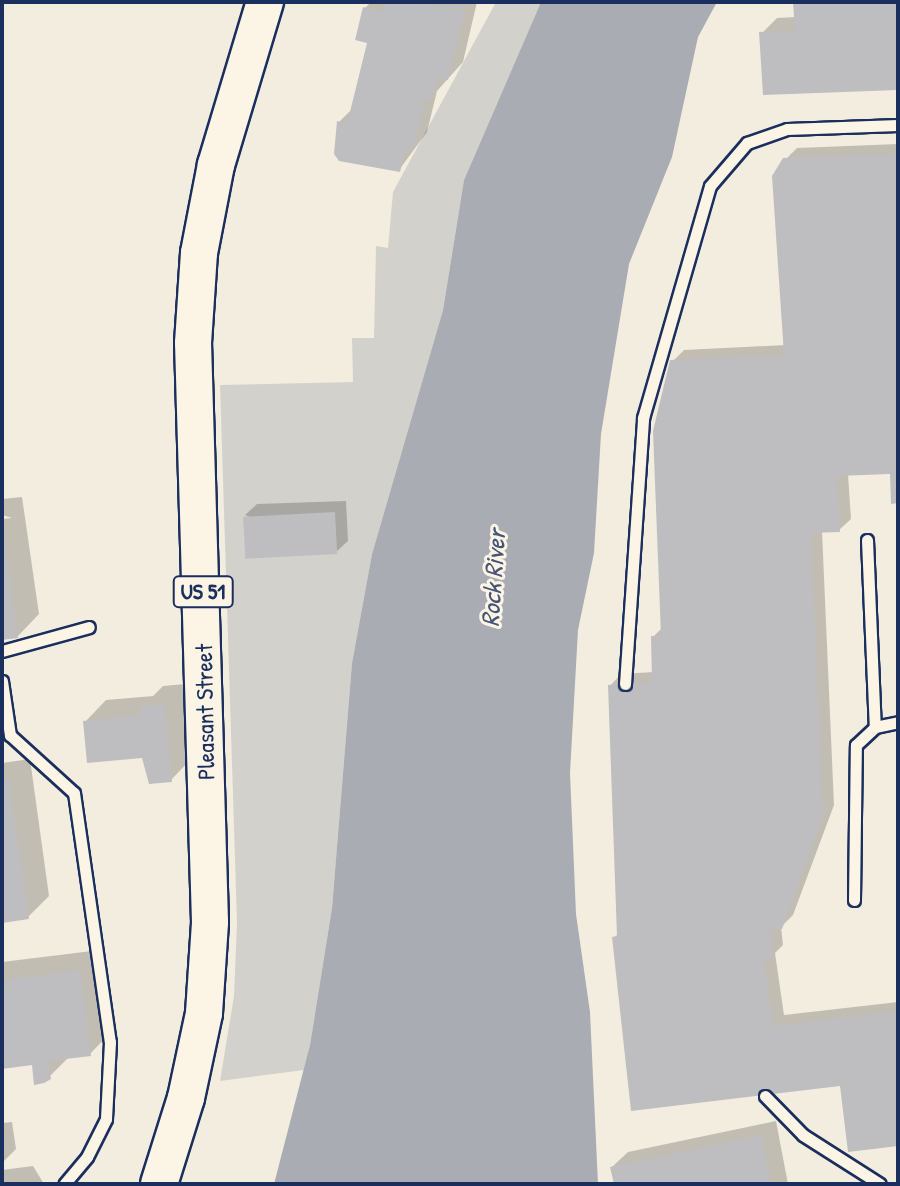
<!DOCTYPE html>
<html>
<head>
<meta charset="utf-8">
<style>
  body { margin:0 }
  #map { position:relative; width:900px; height:1186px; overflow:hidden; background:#f3ede0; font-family:"Patrick Hand",sans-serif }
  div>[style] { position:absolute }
  .green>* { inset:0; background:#d3d1cc }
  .water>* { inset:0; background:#a9acb3 }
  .shadow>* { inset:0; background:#0003 }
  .building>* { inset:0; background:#bebec0; transform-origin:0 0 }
  .roads { filter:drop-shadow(2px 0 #1b2f5e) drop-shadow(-2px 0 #1b2f5e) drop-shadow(0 2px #1b2f5e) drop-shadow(0 -2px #1b2f5e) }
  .service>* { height:11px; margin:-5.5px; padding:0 5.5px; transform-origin:5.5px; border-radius:5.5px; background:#fcf5e5 }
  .primary>* { height:36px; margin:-18px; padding:0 18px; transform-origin:18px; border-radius:18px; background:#fcf5e5 }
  span { translate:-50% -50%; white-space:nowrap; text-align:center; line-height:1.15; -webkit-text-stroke:6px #fcf5e5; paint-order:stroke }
  .shield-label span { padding:2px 6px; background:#fcf5e5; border:2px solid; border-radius:6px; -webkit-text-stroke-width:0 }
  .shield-label { font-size:22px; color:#1b2f5e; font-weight:700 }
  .street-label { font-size:24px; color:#1b2f5e }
  .water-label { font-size:26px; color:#465478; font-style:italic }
  .frame { position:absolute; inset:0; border:4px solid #1b2f5e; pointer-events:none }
</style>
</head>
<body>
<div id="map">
  <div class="green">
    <i style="clip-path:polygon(496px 2px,541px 2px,464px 180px,443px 310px,372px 554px,352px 663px,332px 908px,310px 1045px,304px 1070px,220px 1081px,234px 996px,237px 922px,220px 385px,353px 382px,352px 338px,374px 338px,376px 246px,388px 248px,393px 192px)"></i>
  </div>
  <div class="water">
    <i style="clip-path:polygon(541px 2px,717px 2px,698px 37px,672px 157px,629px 264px,601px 434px,594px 553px,578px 630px,570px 773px,576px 914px,590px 1012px,598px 1184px,274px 1184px,310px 1045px,332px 908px,352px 663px,372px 554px,443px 310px,464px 180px)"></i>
  </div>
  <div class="shadow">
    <i style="clip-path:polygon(371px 2px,477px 2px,463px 62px,437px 91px,427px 132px,399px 170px,339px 122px,353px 108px,370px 42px,365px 8px)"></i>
    <i style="clip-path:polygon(795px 2px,898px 2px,898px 88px,762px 33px,777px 18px,796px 17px)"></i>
    <i style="clip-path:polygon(898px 144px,898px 501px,891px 472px,848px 474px,851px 519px,839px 530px,822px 531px,834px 805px,793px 915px,781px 927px,783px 945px,775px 953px,784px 1015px,898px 1002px,898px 1144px,842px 1084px,614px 938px,619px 933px,610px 686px,621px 674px,654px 672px,653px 637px,663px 627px,672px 362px,684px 350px,785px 345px,785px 160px,797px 148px)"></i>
    <i style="clip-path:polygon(22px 497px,39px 614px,18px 636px,2px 638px,2px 519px,12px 518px,2px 515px,2px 499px)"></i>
    <i style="clip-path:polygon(346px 501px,348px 541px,336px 552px,245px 515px,257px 504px)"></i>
    <i style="clip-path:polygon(185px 684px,192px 758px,171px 780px,143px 756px,85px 722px,106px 700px,153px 696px,163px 686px)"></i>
    <i style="clip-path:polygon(30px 759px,49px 896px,28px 917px,2px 921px,2px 763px)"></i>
    <i style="clip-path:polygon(100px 950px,111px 1032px,90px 1054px,70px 1056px,49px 1077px,34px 1062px,2px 1067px,2px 962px)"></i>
    <i style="clip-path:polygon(776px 1121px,788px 1184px,616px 1184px,612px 1167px,628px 1152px)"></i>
    <i style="clip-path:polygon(12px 1122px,16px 1149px,2px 1163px,2px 1123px)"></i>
    <i style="clip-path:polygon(33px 1166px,44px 1184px,2px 1184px,2px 1170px)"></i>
  </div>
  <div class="building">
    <i style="clip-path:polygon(385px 2px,466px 6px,448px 80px,438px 77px,432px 100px,425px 98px,413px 150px,406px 148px,400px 172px,339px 161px,334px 154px,337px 121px,347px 124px,367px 43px,355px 40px,363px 7px,382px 12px)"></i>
    <i style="clip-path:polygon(793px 2px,898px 2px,898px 90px,763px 95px,759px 32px,795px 31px)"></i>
    <i style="clip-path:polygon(898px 154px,898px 503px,891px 504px,890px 474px,837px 476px,840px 532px,811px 533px,823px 818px,782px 929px,770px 930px,773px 958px,764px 958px,773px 1026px,898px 1011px,898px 1146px,848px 1152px,840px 1086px,631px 1111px,612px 937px,617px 936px,608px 685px,652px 682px,651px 636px,661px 636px,653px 431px,670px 360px,784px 355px,772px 176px,783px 158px)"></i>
    <i style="left:335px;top:512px;width:42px;height:92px;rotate:87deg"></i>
    <i style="clip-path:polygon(4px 533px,18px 638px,2px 640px,2px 534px)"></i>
    <i style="clip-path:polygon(165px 704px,172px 782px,149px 784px,142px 758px,87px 763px,83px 721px,140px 715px,139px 706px)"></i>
    <i style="clip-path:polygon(9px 779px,29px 919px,2px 923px,2px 780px)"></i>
    <i style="clip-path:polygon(80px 970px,91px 1056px,48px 1061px,51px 1079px,44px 1083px,34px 1085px,32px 1065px,2px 1069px,2px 980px)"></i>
    <i style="clip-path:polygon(761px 1135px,771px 1184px,614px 1184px,610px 1167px)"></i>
  </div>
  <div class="roads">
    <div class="service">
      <i style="left:867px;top:540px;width:187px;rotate:87.6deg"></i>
      <i style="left:2px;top:651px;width:90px;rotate:-15.4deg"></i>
      <i style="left:2px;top:681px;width:55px;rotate:81.6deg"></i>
      <i style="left:10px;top:735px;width:86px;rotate:42.2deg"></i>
      <i style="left:74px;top:793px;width:252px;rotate:81.8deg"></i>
      <i style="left:110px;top:1042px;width:77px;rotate:93deg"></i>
      <i style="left:106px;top:1119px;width:42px;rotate:116.6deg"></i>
      <i style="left:87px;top:1157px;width:35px;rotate:130deg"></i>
      <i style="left:625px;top:684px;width:267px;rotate:-86.1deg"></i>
      <i style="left:643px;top:418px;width:241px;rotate:-73.9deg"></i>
      <i style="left:710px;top:186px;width:57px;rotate:-49.3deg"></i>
      <i style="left:747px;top:143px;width:42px;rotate:-19.3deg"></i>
      <i style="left:787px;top:129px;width:111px;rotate:-2.1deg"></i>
      <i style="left:854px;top:900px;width:155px;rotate:-89.3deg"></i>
      <i style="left:856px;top:745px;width:26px;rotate:-43deg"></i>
      <i style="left:875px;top:727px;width:24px;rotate:-12deg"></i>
      <i style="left:765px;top:1096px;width:54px;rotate:45.7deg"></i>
      <i style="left:803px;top:1135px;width:91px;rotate:32.5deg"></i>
    </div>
    <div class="primary">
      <i style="left:159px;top:1184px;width:90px;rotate:-72.6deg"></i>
      <i style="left:186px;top:1098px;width:87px;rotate:-78deg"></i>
      <i style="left:204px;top:1013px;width:91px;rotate:-86.2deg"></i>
      <i style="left:210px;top:922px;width:579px;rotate:-91.68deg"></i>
      <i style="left:193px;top:343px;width:90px;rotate:-86.2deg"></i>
      <i style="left:199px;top:253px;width:90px;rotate:-79.1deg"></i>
      <i style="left:216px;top:165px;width:170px;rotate:-73.3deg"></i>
    </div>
  </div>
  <div class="shield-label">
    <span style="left:203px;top:592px">US 51</span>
  </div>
  <div class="street-label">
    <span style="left:205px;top:712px;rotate:-91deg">Pleasant Street</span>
  </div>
  <div class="water-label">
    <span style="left:493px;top:578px;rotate:-86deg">Rock River</span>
  </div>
  <div class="frame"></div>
</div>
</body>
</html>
